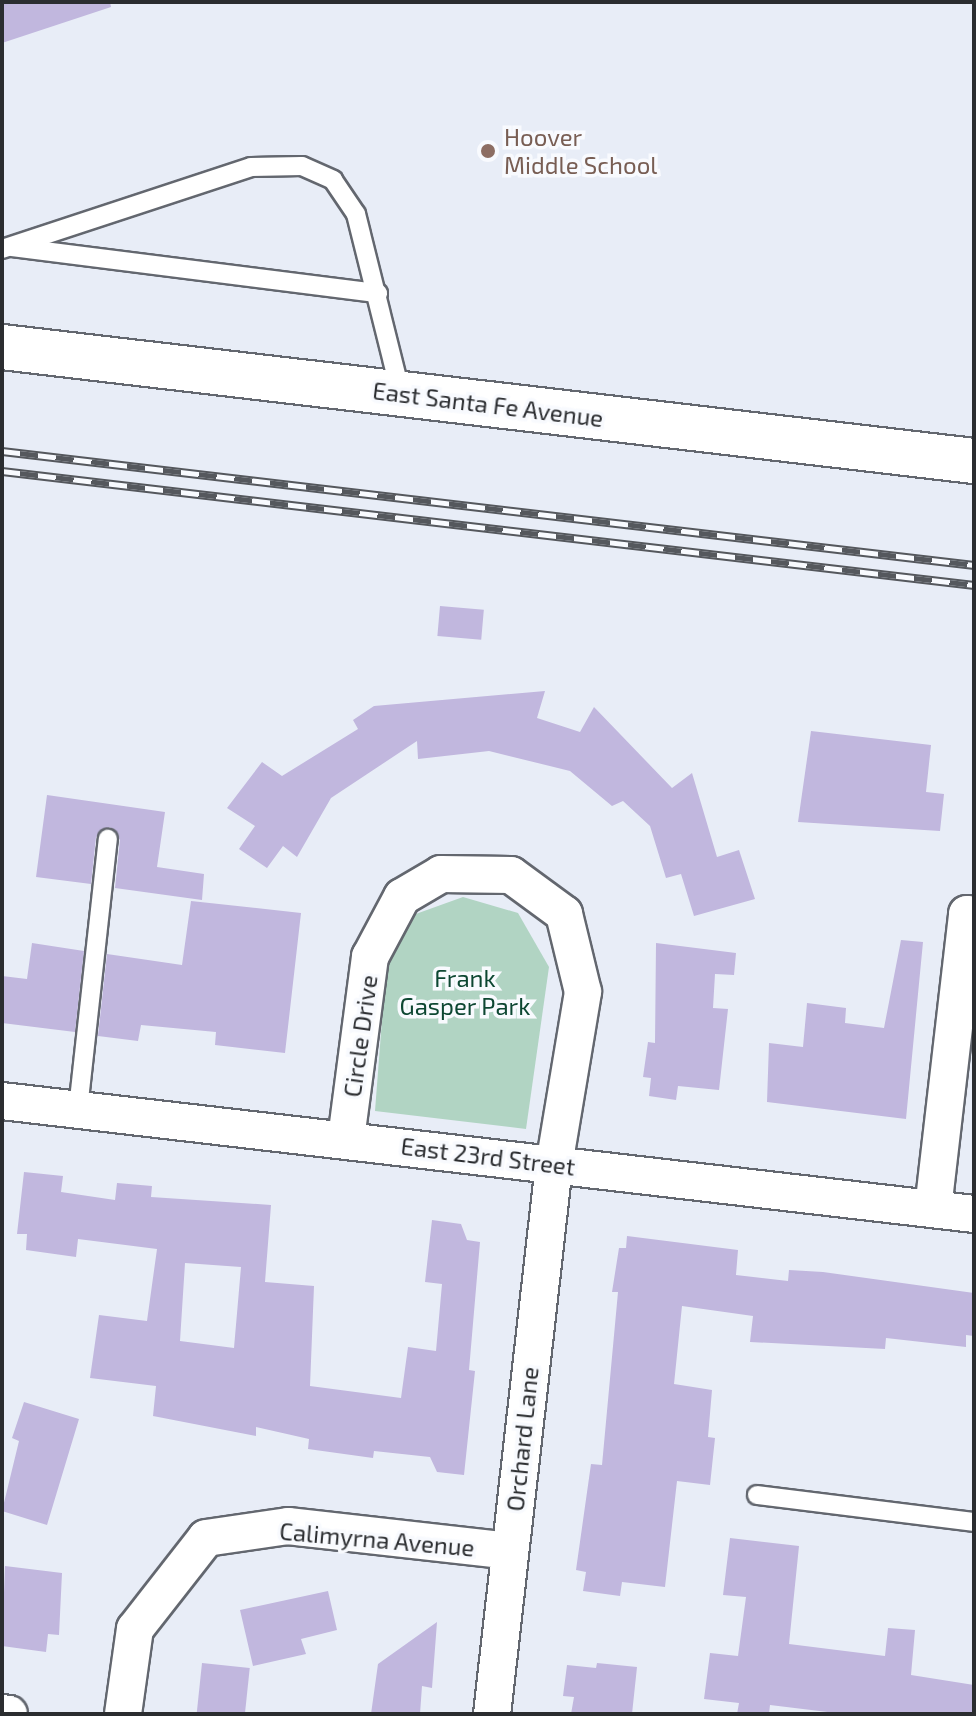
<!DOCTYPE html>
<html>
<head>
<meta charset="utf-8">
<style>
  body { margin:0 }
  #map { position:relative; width:976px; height:1716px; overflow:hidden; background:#e8edf7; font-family:"Exo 2",sans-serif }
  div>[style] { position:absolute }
  .green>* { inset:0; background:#b1d4c3 }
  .building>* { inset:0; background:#c1b7de; transform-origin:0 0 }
  .roads { filter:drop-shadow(2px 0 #63676f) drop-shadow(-2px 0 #63676f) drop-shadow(0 2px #63676f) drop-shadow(0 -2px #63676f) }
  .service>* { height:18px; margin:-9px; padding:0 9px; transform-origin:9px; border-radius:9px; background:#fff }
  .minor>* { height:36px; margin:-18px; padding:0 18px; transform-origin:18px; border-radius:18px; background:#fff }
  .tertiary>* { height:44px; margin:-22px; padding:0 22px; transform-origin:22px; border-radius:22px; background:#fff }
  .rail>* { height:9px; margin-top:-4.5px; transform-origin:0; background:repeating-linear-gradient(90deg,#f8fafe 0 18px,#55585d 0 36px); box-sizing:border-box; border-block:2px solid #55585d }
  .dots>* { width:22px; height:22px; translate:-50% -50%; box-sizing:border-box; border:4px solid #f8fafe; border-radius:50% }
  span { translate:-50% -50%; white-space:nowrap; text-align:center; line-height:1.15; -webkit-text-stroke:7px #f8fafe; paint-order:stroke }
  .education-label { font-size:24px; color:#785e54 }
  .left { translate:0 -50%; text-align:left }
  .street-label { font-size:24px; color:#2b2d30 }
  .park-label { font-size:24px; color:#0d4732 }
  .frame { position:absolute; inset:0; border:4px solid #2b2d30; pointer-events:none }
</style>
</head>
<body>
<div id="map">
  <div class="green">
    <i style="clip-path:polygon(463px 897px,518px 913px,549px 967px,526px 1129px,375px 1111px,387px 955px,413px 915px)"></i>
  </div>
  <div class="building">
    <i style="clip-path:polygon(2px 2px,110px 2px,111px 7px,2px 43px)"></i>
    <i style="left:440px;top:606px;width:44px;height:30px;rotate:5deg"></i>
    <i style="clip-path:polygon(545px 691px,537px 718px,580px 732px,594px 707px,672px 788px,692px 773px,717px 857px,739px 850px,755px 899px,694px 916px,681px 874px,666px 878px,650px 826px,623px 801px,612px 806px,570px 771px,489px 751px,418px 759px,417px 741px,331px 798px,297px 857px,283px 846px,267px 868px,239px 849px,255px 826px,227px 808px,262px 762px,282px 776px,358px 729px,353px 720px,374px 706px)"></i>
    <i style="clip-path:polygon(811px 731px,931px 745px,926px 792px,944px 794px,940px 831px,798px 822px)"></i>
    <i style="clip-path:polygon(47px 795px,165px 812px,157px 867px,204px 874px,202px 900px,115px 888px,120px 840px,110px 827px,96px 837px,91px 884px,36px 877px)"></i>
    <i style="clip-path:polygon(191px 901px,301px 913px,285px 1053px,215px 1045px,216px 1032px,141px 1025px,138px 1041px,98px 1036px,107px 954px,182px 965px)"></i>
    <i style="clip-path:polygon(901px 940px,923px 942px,906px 1119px,767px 1102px,769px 1043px,803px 1047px,807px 1003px,846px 1008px,845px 1023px,884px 1028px)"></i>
    <i style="clip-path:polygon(32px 943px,84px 951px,75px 1032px,2px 1023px,2px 976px,27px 979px)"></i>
    <i style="clip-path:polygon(656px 943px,736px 953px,734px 975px,715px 974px,713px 1008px,728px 1009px,719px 1090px,678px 1086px,676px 1100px,649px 1096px,651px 1078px,643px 1077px,648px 1042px,655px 1043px)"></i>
    <i style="clip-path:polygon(evenodd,24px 1172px,63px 1176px,61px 1192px,115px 1200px,117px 1183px,152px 1186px,151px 1197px,271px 1205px,265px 1282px,314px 1286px,310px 1386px,401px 1398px,408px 1347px,436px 1351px,442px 1284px,425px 1282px,432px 1220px,461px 1224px,467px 1240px,480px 1242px,469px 1370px,475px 1371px,464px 1475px,437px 1472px,430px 1457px,374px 1451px,373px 1458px,308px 1449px,309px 1439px,256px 1427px,256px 1436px,153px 1416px,156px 1386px,90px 1378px,99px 1315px,147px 1321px,157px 1249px,78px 1239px,76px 1257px,26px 1250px,27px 1234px,17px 1234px,24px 1172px,185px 1263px,241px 1267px,234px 1348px,180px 1341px,185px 1263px)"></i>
    <i style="clip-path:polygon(627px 1236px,738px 1250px,736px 1275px,788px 1281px,789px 1270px,823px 1272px,974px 1293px,974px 1336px,966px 1335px,966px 1347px,886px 1338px,885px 1349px,750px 1342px,753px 1316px,682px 1306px,674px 1384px,712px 1390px,708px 1437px,715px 1438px,710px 1485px,677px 1481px,665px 1587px,622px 1582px,620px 1596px,583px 1591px,586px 1572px,576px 1570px,591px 1464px,602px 1465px,618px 1292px,612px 1292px,619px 1248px,626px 1248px)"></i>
    <i style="clip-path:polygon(24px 1402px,79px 1419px,47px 1525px,2px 1511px,19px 1441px,12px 1438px)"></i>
    <i style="clip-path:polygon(730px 1538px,799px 1546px,789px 1644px,885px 1656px,888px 1628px,915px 1630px,911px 1675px,974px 1685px,974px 1714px,844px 1714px,770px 1705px,769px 1714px,737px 1714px,739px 1703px,704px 1699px,710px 1653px,738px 1656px,746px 1597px,723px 1595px)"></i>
    <i style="clip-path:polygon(5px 1566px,62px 1573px,59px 1635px,48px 1634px,46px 1652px,2px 1646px)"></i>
    <i style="clip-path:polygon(328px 1591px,337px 1630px,301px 1639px,306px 1654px,253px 1666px,240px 1610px)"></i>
    <i style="clip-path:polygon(437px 1622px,432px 1688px,422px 1686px,420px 1714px,371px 1714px,378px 1664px)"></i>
    <i style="left:202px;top:1663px;width:48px;height:51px;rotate:6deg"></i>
    <i style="clip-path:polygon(597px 1663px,637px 1667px,632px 1714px,571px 1714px,574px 1697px,563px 1696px,567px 1665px,596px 1668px)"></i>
  </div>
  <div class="roads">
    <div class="service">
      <i style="left:12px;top:247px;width:369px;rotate:7.2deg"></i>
      <i style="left:2px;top:249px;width:262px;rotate:-18.2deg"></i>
      <i style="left:251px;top:167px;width:51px;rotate:-1.1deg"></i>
      <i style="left:302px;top:166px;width:34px;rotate:24deg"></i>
      <i style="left:333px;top:180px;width:41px;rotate:55.9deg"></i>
      <i style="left:356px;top:214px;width:186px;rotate:76deg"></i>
      <i style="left:78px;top:1109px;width:272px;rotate:-83.7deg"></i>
      <i style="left:757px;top:1495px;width:219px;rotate:7.1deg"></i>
    </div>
    <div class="minor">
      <i style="left:2px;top:1101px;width:979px;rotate:6.63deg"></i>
      <i style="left:346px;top:1139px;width:184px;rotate:-82.5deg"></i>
      <i style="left:370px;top:957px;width:68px;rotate:-61.9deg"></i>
      <i style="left:402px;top:897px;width:45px;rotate:-30.5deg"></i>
      <i style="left:441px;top:874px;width:70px;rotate:0.8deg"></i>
      <i style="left:511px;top:875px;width:66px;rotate:36.3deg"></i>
      <i style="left:564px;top:914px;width:80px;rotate:76.3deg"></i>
      <i style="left:583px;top:992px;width:175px;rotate:99.5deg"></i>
      <i style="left:554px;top:1165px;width:552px;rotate:96.44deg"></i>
      <i style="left:933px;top:1209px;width:297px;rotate:-83.4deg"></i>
      <i style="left:967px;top:914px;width:7px;rotate:8deg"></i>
      <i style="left:2px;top:1713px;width:7px;rotate:8deg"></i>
      <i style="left:123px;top:1714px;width:86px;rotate:-82deg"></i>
      <i style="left:135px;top:1629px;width:115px;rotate:-52deg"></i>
      <i style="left:206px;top:1538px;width:83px;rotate:-8.3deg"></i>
      <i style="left:288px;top:1526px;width:223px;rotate:6.4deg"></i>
    </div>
    <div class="tertiary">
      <i style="left:2px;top:347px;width:979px;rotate:6.69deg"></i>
    </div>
  </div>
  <div class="rail">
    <i style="left:2px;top:451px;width:979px;rotate:6.69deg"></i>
    <i style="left:2px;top:471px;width:979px;rotate:6.69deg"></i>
  </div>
  <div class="dots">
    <i style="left:488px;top:151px;background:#8d6e63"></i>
  </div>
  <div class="education-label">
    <span class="left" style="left:504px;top:151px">Hoover<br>Middle School</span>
  </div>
  <div class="street-label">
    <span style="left:488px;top:404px;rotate:7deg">East Santa Fe Avenue</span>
    <span style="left:360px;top:1036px;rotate:-82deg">Circle Drive</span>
    <span style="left:488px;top:1156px;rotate:7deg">East 23rd Street</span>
    <span style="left:522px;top:1439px;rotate:-84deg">Orchard Lane</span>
    <span style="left:377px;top:1539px;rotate:5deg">Calimyrna Avenue</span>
  </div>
  <div class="park-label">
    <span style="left:465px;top:992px">Frank<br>Gasper Park</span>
  </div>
  <div class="frame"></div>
</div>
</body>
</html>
